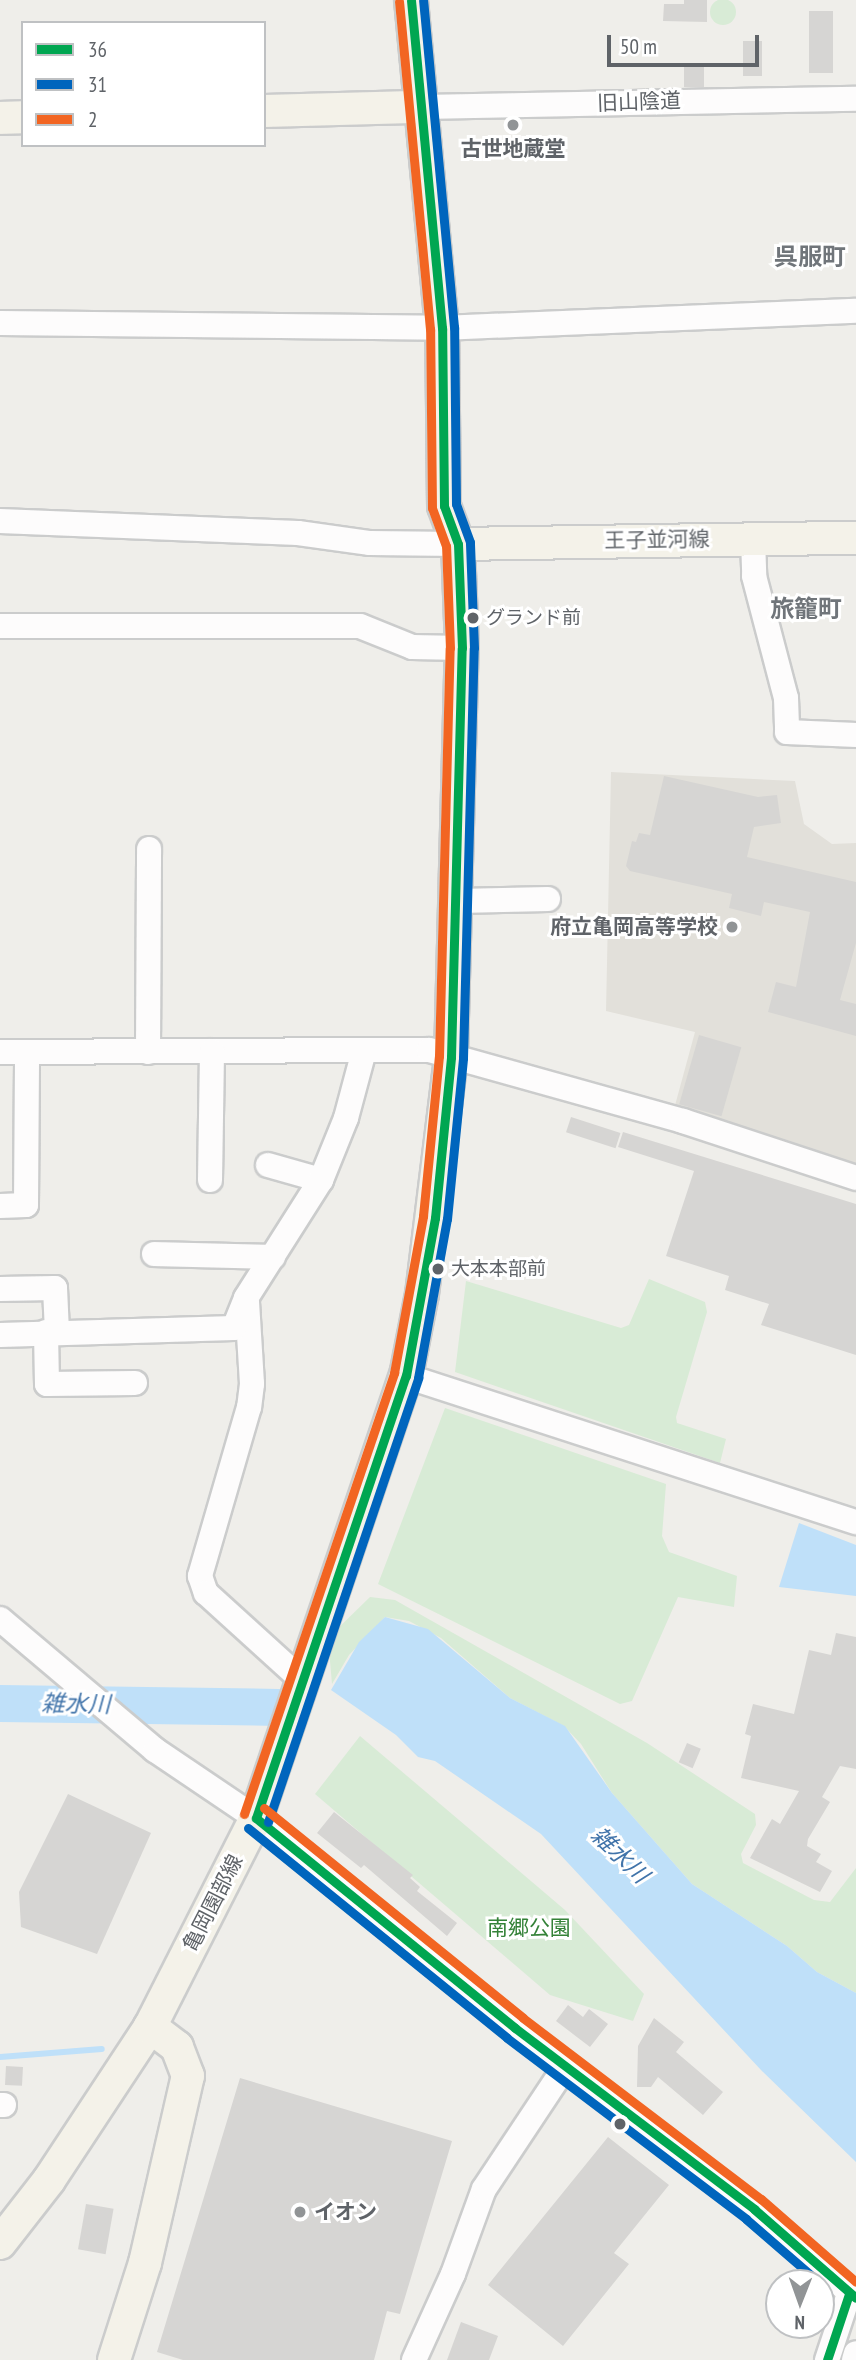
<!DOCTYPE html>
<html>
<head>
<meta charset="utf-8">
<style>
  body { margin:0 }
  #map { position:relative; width:856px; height:2360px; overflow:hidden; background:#efeeea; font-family:"PT Sans Narrow","Noto Sans JP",sans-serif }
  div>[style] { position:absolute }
  .education>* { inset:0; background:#e2e0da }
  .green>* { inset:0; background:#d8ebd6 }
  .round { border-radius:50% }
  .water>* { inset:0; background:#bfe0f9 }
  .stream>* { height:6px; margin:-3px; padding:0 3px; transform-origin:3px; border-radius:3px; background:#bfe0f9 }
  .river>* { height:37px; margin:-18.5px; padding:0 18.5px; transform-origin:18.5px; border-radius:18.5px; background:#bfe0f9 }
  .building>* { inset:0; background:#d6d5d3; transform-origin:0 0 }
  .roads { filter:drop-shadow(2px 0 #cbcccc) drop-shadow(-2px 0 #cbcccc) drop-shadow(0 2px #cbcccc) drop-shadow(0 -2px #cbcccc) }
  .minor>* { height:24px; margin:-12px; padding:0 12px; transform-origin:12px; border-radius:12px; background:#fdfcfc }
  .major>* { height:32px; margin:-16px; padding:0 16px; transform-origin:16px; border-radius:16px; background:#f4f2e9 }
  .bus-1>* { height:9px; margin:-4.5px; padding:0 4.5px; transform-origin:4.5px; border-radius:4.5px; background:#00a651 }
  .bus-2>* { height:9px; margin:-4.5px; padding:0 4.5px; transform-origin:4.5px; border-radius:4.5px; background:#0065bd }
  .bus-3>* { height:9px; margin:-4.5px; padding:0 4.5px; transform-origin:4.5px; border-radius:4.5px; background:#f26522 }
  .dots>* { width:19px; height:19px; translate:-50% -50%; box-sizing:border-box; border:4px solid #fff; border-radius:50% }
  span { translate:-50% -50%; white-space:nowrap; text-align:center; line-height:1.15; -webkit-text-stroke:6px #fff; paint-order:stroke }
  .bus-label { font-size:19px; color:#5f6368 }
  .left { translate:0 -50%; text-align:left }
  .street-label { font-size:21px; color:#5f6368 }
  .poi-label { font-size:21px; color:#5f6368; font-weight:700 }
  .right { translate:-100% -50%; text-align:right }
  .park-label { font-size:21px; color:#348238 }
  .water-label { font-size:23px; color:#4174aa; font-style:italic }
  .quarter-label { font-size:24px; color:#70757a; font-weight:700 }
  .legend { position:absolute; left:21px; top:21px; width:245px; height:126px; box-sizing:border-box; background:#fff; border:2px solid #bfc1c3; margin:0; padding:9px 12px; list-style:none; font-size:21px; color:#5f6368 }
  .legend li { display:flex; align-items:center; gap:14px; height:35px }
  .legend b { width:35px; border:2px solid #bfc1c3 }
  .north { position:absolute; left:765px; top:2269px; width:70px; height:70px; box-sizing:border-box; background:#fff; border:2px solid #bfc1c3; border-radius:50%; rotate:181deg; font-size:19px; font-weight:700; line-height:28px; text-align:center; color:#5f6368 }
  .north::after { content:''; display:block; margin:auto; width:24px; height:32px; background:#919496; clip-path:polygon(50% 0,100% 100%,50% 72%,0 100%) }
  .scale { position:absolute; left:607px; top:35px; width:152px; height:32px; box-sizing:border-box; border:4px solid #5f6368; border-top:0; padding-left:9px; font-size:21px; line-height:24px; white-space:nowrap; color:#5f6368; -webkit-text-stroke:5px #fff; paint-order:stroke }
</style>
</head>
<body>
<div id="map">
  <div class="education">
    <i style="clip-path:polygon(611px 772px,795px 781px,804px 824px,832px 844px,856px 843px,856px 1164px,674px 1109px,695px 1032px,606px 1011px)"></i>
  </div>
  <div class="green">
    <i class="round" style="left:710px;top:-1px;width:26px;height:26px"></i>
    <i style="clip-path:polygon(649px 1279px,705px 1302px,707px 1312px,676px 1417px,677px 1423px,726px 1439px,720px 1463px,455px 1372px,466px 1281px,621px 1328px,629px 1325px)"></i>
    <i style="clip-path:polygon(445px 1408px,666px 1484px,662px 1536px,669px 1552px,737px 1576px,734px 1607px,678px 1597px,632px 1701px,620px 1704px,378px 1584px)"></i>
    <i style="clip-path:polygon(370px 1597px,395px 1600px,647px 1743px,755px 1814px,756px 1825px,741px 1854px,743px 1863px,814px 1900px,830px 1902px,856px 1868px,856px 1993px,817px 1972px,787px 1946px,692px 1884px,612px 1793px,581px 1744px,564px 1726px,510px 1698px,441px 1638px,409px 1621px,385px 1617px,349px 1655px,332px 1684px,328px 1638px)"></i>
    <i style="clip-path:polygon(360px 1736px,565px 1910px,644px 1994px,633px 2021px,550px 1995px,315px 1794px)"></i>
  </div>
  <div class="water">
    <i style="clip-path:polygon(799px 1523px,856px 1545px,856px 1596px,779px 1587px)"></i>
    <i style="clip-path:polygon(385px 1617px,428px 1629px,510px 1698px,565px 1726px,612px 1793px,692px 1884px,787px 1946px,817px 1972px,856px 1993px,856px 2162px,761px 2070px,541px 1834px,435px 1761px,418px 1757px,396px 1735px,331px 1690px,359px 1642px)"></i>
  </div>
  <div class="stream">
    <i style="left:0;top:2057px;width:102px;rotate:-4.5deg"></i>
  </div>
  <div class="river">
    <i style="left:0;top:1703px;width:278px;rotate:0.8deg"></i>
  </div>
  <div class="building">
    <i style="clip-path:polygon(684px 0,707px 0,707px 22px,663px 21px,664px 4px,684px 4px)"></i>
    <i style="left:809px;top:11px;width:24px;height:62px"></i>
    <i style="left:743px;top:41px;width:19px;height:35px"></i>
    <i style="left:684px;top:65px;width:20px;height:22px"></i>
    <i style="clip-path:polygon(664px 776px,758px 797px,777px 795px,781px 823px,754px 827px,747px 857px,856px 882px,856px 943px,840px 1000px,856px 1004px,856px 1036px,768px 1012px,776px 982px,796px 987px,810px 912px,764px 902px,761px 916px,729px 908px,732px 894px,630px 871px,626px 866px,632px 841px,636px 842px,639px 833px,650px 835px)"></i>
    <i style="left:699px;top:1035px;width:44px;height:72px;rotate:16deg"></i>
    <i style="left:571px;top:1117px;width:52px;height:16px;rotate:18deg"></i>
    <i style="clip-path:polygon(623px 1132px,856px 1204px,856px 1355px,761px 1325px,769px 1304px,725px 1290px,729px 1276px,666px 1256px,694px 1171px,618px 1147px)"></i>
    <i style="clip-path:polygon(836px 1633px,856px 1637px,856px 1769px,840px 1766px,822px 1797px,830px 1802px,808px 1839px,807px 1846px,821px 1854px,816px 1862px,832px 1871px,820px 1892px,750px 1858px,772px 1819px,780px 1824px,799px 1791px,741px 1778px,751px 1736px,745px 1734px,753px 1704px,794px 1714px,809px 1650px,831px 1655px)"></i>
    <i style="left:687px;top:1743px;width:15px;height:21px;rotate:23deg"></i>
    <i style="clip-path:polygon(68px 1794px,151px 1833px,97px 1954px,21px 1927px,19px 1892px)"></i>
    <i style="clip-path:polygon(334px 1812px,413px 1875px,410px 1878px,420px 1887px,417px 1891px,457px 1923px,447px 1936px,364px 1865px,361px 1868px,317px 1833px)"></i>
    <i style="clip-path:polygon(568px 2005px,583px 2017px,589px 2009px,608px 2024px,590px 2047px,556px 2021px)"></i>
    <i style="clip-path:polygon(654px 2018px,684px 2042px,676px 2052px,723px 2092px,703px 2115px,658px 2077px,651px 2087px,637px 2087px,638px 2046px)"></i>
    <i style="left:6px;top:2066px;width:17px;height:19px;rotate:3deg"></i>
    <i style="clip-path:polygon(240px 2078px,452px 2141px,400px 2314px,387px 2311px,374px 2360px,183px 2360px,157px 2352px)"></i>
    <i style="clip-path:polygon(608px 2137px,669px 2185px,614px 2253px,629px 2264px,563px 2346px,488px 2285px)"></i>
    <i style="left:86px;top:2204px;width:28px;height:46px;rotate:10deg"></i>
    <i style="clip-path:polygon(461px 2322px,498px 2336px,489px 2360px,447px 2360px)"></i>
  </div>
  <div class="roads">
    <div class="minor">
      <i style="left:422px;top:107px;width:434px;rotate:-1.1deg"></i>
      <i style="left:0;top:323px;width:442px;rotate:0.6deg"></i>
      <i style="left:442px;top:328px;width:414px;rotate:-2.4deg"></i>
      <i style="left:0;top:521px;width:298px;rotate:2.3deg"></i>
      <i style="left:298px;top:533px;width:73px;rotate:7.9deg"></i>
      <i style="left:370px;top:543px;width:88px;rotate:0.7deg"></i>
      <i style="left:753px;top:539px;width:37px;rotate:88deg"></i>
      <i style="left:754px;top:576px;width:126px;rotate:75.3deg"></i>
      <i style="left:786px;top:698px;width:34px;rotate:88deg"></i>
      <i style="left:787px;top:732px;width:69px;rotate:2.5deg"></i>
      <i style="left:0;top:626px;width:360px"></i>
      <i style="left:360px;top:626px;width:56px;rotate:22deg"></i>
      <i style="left:412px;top:647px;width:50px;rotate:1.1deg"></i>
      <i style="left:458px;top:901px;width:90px;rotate:-1.3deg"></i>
      <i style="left:0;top:1052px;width:429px;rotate:-0.3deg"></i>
      <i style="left:429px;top:1050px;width:264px;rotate:15.6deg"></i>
      <i style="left:683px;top:1121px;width:182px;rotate:18.2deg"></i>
      <i style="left:148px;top:1052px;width:203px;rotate:-89.7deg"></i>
      <i style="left:268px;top:1165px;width:55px;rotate:15.8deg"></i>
      <i style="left:210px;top:1180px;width:129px;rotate:-89.1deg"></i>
      <i style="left:0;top:1206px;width:26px;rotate:-2deg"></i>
      <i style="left:26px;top:1205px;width:153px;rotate:-89.6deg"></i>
      <i style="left:154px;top:1254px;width:119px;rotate:1.4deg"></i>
      <i style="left:0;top:1289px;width:55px;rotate:-1deg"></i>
      <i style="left:55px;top:1288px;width:44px;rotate:87.4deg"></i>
      <i style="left:247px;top:1302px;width:82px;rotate:86.5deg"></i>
      <i style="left:252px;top:1384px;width:23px;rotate:97deg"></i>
      <i style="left:249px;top:1407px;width:176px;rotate:106.2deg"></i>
      <i style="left:200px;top:1576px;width:18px;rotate:71deg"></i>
      <i style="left:206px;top:1593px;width:128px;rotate:42.2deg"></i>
      <i style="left:46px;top:1332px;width:52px;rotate:88.9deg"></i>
      <i style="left:47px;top:1384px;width:88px;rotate:-0.7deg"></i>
      <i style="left:0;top:1335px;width:234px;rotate:-1.7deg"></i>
      <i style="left:234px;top:1328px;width:32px;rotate:-68deg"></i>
      <i style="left:246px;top:1298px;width:140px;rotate:-57.6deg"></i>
      <i style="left:321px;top:1180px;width:67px;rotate:-68deg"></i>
      <i style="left:346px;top:1118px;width:69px;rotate:-75deg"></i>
      <i style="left:406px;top:1376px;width:473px;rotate:18deg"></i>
      <i style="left:0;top:1619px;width:203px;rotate:40.2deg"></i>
      <i style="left:155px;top:1750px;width:122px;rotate:34deg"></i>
      <i style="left:256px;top:1818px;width:333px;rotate:39deg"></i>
      <i style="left:515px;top:2028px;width:300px;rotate:37.1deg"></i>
      <i style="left:754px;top:2209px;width:135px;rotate:41.1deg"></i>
      <i style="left:0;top:2105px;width:4px"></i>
      <i style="left:414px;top:2360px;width:94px;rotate:-65.6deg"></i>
      <i style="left:453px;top:2274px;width:90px;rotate:-70deg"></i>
      <i style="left:484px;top:2189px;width:146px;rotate:-56.4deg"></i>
      <i style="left:827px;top:2360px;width:70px;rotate:-71.6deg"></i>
      <i style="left:854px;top:2360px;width:7px;rotate:-74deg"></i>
    </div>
    <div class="major">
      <i style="left:264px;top:111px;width:158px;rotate:-1.5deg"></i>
      <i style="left:0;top:118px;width:23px;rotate:-2deg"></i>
      <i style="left:458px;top:544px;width:398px;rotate:-0.9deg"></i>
      <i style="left:0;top:2243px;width:80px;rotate:-52.1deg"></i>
      <i style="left:49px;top:2180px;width:183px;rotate:-56.6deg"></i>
      <i style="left:150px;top:2027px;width:234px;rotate:-63.1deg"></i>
      <i style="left:256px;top:1818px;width:467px;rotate:-71.3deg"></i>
      <i style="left:406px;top:1376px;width:84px;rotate:-79deg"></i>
      <i style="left:422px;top:1294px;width:239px;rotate:-83deg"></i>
      <i style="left:451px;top:1057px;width:409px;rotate:-88.5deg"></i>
      <i style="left:462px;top:648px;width:104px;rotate:-92.2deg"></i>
      <i style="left:458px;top:544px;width:40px;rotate:-110.2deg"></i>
      <i style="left:444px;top:506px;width:178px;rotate:-90.6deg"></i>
      <i style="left:442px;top:328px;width:329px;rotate:-95.4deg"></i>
      <i style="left:114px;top:2360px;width:102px;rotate:-72.3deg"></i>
      <i style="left:145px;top:2263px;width:192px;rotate:-77.1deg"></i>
      <i style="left:188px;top:2076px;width:31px;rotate:-111deg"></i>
      <i style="left:177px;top:2047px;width:34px;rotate:-143deg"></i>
    </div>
  </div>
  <div class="bus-1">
    <i style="left:256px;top:1818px;width:467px;rotate:-71.3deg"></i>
    <i style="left:406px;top:1376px;width:161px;rotate:-79.6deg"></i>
    <i style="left:435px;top:1218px;width:162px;rotate:-84.3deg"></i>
    <i style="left:451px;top:1057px;width:409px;rotate:-88.5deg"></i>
    <i style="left:462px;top:648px;width:104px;rotate:-92.2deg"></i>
    <i style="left:458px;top:544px;width:40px;rotate:-110.2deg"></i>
    <i style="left:444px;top:506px;width:178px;rotate:-90.6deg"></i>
    <i style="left:442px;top:328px;width:329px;rotate:-95.4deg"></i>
    <i style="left:256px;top:1818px;width:333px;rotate:39deg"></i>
    <i style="left:515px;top:2028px;width:300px;rotate:37.1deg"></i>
    <i style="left:754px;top:2209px;width:135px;rotate:41.1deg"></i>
    <i style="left:827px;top:2360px;width:70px;rotate:-71.6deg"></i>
  </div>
  <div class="bus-2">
    <i style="left:268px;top:1822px;width:469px;rotate:-71.3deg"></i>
    <i style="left:418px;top:1378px;width:162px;rotate:-79.7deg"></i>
    <i style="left:447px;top:1219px;width:162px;rotate:-84.3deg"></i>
    <i style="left:463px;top:1058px;width:410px;rotate:-88.5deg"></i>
    <i style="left:474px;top:648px;width:106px;rotate:-92.2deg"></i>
    <i style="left:470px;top:542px;width:40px;rotate:-110.2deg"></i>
    <i style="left:456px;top:504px;width:177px;rotate:-90.6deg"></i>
    <i style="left:454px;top:327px;width:328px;rotate:-95.4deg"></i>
    <i style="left:248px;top:1828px;width:333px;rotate:39deg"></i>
    <i style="left:507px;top:2038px;width:300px;rotate:37.1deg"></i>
    <i style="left:746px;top:2219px;width:98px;rotate:40.9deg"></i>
  </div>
  <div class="bus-3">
    <i style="left:264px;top:1808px;width:333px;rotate:39deg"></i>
    <i style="left:523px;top:2018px;width:299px;rotate:37.3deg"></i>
    <i style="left:761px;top:2199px;width:126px;rotate:41.1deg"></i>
    <i style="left:244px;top:1814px;width:466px;rotate:-71.2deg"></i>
    <i style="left:394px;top:1373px;width:160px;rotate:-79.5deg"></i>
    <i style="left:423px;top:1216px;width:161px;rotate:-84.3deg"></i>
    <i style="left:439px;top:1056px;width:408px;rotate:-88.5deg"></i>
    <i style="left:450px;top:648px;width:102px;rotate:-92.2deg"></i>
    <i style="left:446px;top:546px;width:40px;rotate:-110.2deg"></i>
    <i style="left:432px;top:508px;width:179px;rotate:-90.6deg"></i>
    <i style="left:430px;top:329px;width:329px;rotate:-95.4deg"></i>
  </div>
  <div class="dots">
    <i style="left:513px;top:125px;background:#919496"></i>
    <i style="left:473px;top:618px;background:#5f6368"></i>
    <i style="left:732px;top:927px;background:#919496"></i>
    <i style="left:438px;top:1269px;background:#5f6368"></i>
    <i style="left:620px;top:2124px;background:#5f6368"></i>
    <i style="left:300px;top:2212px;background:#919496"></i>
  </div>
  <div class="bus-label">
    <span class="left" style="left:486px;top:618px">グランド前</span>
    <span class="left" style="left:451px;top:1269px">大本本部前</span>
  </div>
  <div class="street-label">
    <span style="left:639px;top:102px;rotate:-2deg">旧山陰道</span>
    <span style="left:657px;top:540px;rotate:-1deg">王子並河線</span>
    <span style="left:213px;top:1903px;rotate:-63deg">亀岡園部線</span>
  </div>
  <div class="poi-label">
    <span style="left:513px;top:149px">古世地蔵堂</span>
    <span class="right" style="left:718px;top:927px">府立亀岡高等学校</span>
    <span class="left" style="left:314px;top:2212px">イオン</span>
  </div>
  <div class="park-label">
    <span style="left:529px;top:1928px">南郷公園</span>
  </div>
  <div class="water-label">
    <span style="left:76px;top:1704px;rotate:1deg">雑水川</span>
    <span style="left:620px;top:1855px;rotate:44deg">雑水川</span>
  </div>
  <div class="quarter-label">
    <span style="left:810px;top:257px">呉服町</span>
    <span style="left:806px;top:609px">旅籠町</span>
  </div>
  <ul class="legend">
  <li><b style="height:9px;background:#00a651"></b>36</li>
  <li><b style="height:9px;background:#0065bd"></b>31</li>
  <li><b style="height:9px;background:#f26522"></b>2</li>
  </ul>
  <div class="north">N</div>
  <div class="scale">50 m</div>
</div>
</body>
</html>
